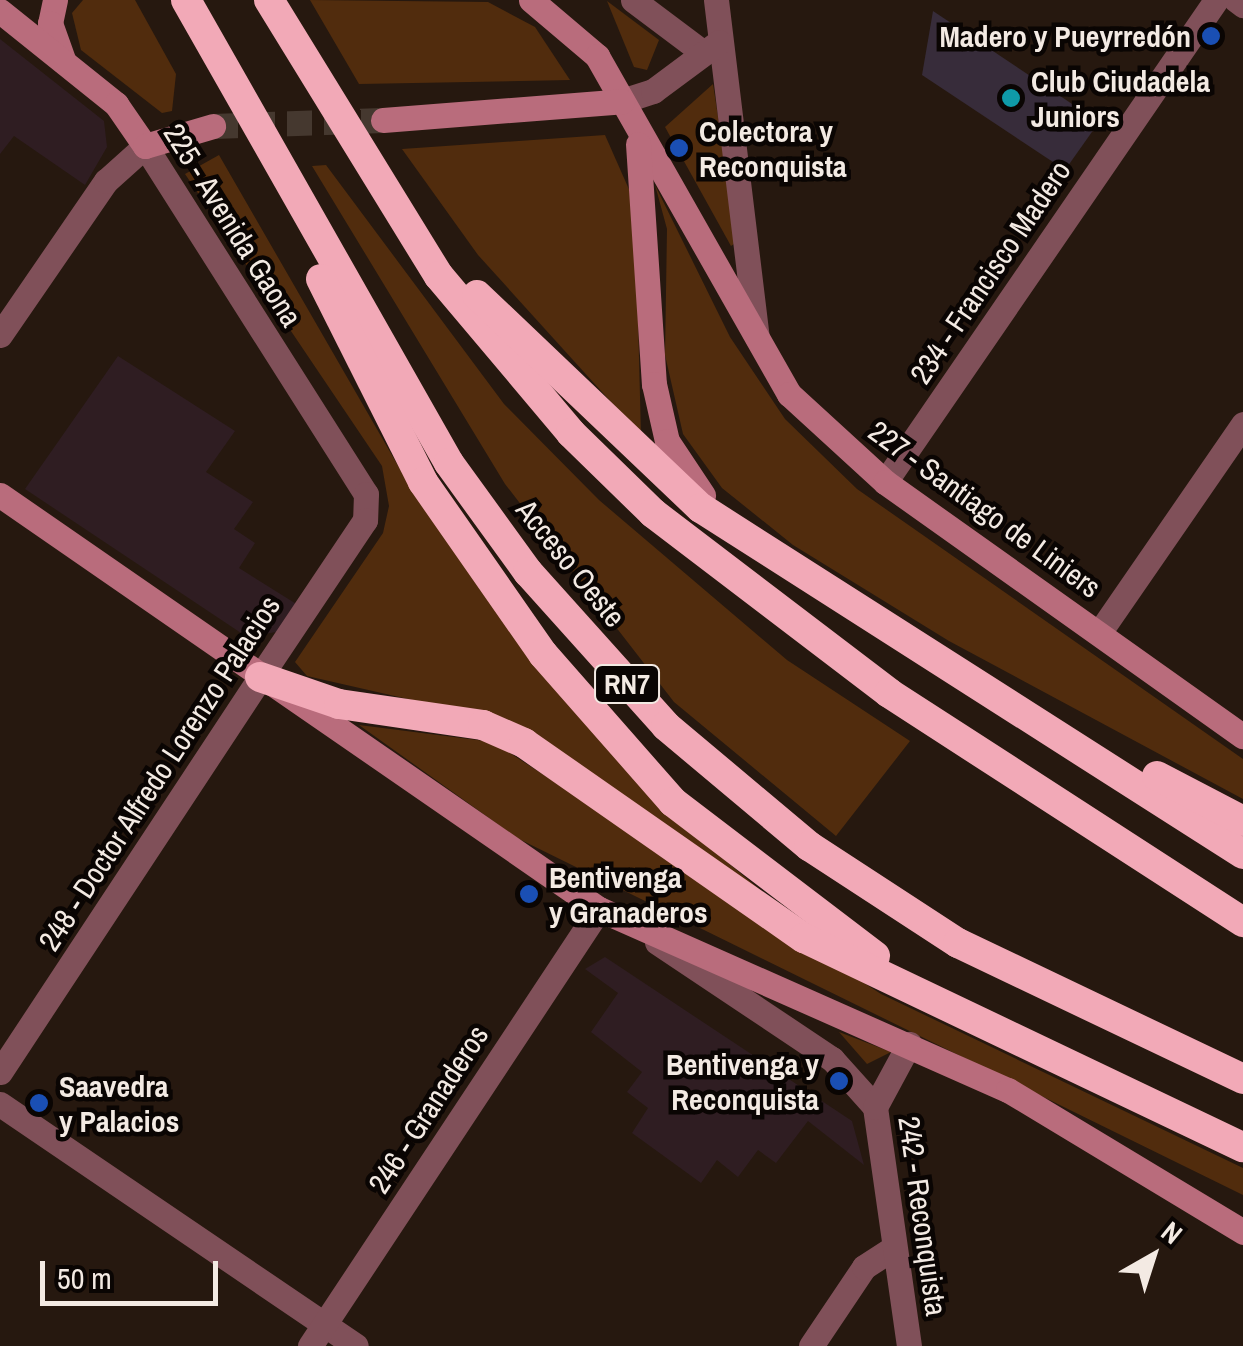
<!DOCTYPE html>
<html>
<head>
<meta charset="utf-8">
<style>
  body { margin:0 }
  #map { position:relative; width:1243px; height:1346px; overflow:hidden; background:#26180f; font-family:"Archivo Narrow",sans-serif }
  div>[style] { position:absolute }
  .commercial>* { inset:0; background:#2f1d22 }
  .green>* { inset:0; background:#512c0d }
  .building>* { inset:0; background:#372c3a }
  .secondary-tunnel>* { height:25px; margin-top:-12.5px; transform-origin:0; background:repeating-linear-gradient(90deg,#45382f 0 25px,transparent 0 37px) }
  .minor>* { height:25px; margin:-12.5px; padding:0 12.5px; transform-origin:12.5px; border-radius:12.5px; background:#805059 }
  .tertiary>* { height:25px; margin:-12.5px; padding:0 12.5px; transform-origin:12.5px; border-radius:12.5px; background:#805059 }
  .secondary>* { height:25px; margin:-12.5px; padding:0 12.5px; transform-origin:12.5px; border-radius:12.5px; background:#b96c7c }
  .motorway>* { height:30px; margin:-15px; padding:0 15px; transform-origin:15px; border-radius:15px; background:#f2a9b7 }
  .dots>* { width:28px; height:28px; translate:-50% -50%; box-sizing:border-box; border:5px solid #0a0503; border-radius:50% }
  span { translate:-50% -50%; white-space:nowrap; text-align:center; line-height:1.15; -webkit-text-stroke:9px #0a0503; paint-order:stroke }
  .shield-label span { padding:2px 8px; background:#0a0503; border:2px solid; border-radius:8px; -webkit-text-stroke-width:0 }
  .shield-label { font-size:28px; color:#f3eae3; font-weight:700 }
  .poi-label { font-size:30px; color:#f3eae3; font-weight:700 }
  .right { translate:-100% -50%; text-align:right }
  .left { translate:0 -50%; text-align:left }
  .street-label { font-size:30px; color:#f3eae3 }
  .north { position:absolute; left:1103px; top:1206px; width:100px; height:100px; -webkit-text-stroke:8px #0a0503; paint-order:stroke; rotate:39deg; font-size:28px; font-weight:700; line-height:40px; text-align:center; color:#f3eae3 }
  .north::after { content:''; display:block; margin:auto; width:35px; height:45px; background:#f3eae3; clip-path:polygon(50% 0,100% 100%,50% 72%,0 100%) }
  .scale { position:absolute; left:40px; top:1261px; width:178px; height:45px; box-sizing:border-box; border:5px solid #f3eae3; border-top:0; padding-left:12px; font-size:30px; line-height:35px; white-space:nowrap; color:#f3eae3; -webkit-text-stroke:8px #0a0503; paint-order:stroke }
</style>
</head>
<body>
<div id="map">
  <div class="commercial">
    <i style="clip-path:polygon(0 39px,104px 121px,107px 147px,85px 185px,14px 136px,0 154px)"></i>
    <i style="clip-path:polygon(118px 356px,235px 431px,206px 472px,253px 502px,234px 529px,255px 543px,239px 568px,298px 605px,276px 632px,247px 637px,25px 489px)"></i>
    <i style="clip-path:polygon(605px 957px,852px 1121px,864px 1165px,808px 1121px,776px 1163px,758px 1150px,738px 1177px,717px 1160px,701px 1183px,632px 1133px,648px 1108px,627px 1092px,642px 1072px,591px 1032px,618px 993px,585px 969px)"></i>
  </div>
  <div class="green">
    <i style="clip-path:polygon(83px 0,135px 0,176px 74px,172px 111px,162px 113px,81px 50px,72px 13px)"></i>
    <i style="clip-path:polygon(310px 0,488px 2px,535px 27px,570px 80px,359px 84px)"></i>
    <i style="clip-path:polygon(607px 1px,659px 40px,647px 70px,634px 67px)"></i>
    <i style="clip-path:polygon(713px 84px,737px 242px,731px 246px,665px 127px)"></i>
    <i style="clip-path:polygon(605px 135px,635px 203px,641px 435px,478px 255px,402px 149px)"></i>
    <i style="clip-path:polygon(219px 155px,408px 483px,651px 798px,809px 931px,478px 715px,307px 676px,295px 662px,383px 533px,389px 506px,382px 466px,185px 174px)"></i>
    <i style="clip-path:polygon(326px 165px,504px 404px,599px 500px,787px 660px,910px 741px,836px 836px,674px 702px,505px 484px,312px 166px)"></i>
    <i style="clip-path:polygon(655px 185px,730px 337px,785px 419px,857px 489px,1243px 759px,1243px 799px,949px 641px,793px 545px,722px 488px,683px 434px,665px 355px,667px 229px)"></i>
    <i style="clip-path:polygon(359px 725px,493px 742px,881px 994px,1243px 1168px,1243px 1195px,517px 838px)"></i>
    <i style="clip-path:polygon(839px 1032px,891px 1052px,867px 1064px)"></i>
  </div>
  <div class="building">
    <i style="clip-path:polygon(933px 11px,1099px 122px,1065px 170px,922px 75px)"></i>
  </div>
  <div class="secondary-tunnel">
    <i style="left:213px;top:126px;width:170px;rotate:-2deg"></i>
  </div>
  <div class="minor">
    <i style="left:1236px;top:0;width:9px;rotate:36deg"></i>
    <i style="left:885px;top:482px;width:585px;rotate:-55.52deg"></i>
    <i style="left:1099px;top:633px;width:254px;rotate:-55.4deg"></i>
    <i style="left:657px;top:942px;width:211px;rotate:33.8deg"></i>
    <i style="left:832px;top:1059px;width:64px;rotate:48.1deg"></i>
    <i style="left:0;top:1072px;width:473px;rotate:-56.6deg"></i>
    <i style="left:0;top:1104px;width:430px;rotate:34.2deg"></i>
    <i style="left:310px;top:1346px;width:524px;rotate:-56.52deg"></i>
    <i style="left:811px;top:1346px;width:95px;rotate:-56.1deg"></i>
    <i style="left:864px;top:1267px;width:35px;rotate:-33deg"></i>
    <i style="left:909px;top:1346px;width:241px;rotate:-98.1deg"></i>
    <i style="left:875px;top:1107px;width:72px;rotate:-61.6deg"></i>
  </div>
  <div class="tertiary">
    <i style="left:633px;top:0;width:85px;rotate:36.9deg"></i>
    <i style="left:716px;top:0;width:339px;rotate:83.1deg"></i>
    <i style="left:622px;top:101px;width:33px;rotate:-18deg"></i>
    <i style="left:653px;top:91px;width:82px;rotate:-36.6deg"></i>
    <i style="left:0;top:335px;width:187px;rotate:-55.5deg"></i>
    <i style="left:106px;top:181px;width:52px;rotate:-41.9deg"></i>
    <i style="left:145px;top:146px;width:412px;rotate:57.6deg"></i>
    <i style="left:366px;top:494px;width:26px;rotate:92deg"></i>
    <i style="left:365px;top:520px;width:189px;rotate:123.8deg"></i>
  </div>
  <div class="secondary">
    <i style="left:55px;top:0;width:24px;rotate:102deg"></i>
    <i style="left:50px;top:23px;width:41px;rotate:70.3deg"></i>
    <i style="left:531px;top:0;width:87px;rotate:40.3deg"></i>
    <i style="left:597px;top:56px;width:389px;rotate:60.4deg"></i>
    <i style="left:789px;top:394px;width:130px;rotate:42.5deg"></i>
    <i style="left:885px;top:482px;width:439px;rotate:35.4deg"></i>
    <i style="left:0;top:11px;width:149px;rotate:38.7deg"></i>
    <i style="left:116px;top:104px;width:51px;rotate:55.4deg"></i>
    <i style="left:145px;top:146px;width:71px;rotate:-16.4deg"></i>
    <i style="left:383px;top:120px;width:240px;rotate:-4.5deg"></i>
    <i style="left:638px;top:144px;width:241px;rotate:86.2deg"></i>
    <i style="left:654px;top:384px;width:58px;rotate:77.2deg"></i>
    <i style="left:667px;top:441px;width:65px;rotate:56.3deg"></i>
    <i style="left:0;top:495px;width:728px;rotate:34.65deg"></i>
    <i style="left:599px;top:909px;width:447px;rotate:23.9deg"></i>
    <i style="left:1008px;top:1090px;width:275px;rotate:31.1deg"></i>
  </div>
  <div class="motorway">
    <i style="left:186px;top:0;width:532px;rotate:60.4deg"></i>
    <i style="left:449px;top:463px;width:135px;rotate:54.1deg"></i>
    <i style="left:528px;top:572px;width:207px;rotate:48.1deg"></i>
    <i style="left:666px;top:726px;width:187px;rotate:40deg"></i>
    <i style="left:809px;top:846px;width:178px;rotate:33.1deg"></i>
    <i style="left:958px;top:943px;width:316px;rotate:25.5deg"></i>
    <i style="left:269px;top:0;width:324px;rotate:58.4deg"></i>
    <i style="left:439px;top:276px;width:205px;rotate:49.9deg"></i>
    <i style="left:571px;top:433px;width:115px;rotate:44.3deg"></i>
    <i style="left:653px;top:513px;width:297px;rotate:37.3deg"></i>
    <i style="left:889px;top:693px;width:422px;rotate:32.9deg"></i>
    <i style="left:321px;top:279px;width:227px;rotate:63.3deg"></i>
    <i style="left:423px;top:482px;width:210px;rotate:55.1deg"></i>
    <i style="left:543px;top:654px;width:197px;rotate:48.7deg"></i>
    <i style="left:673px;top:802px;width:254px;rotate:37.3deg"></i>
    <i style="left:477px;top:295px;width:309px;rotate:43.6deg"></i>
    <i style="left:701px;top:508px;width:643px;rotate:32.55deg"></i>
    <i style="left:260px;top:677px;width:83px;rotate:18.9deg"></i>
    <i style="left:339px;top:704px;width:146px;rotate:8.3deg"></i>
    <i style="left:483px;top:725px;width:45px;rotate:23.7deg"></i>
    <i style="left:524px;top:743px;width:341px;rotate:34.9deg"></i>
    <i style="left:804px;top:938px;width:486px;rotate:25.5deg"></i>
    <i style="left:1157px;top:776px;width:97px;rotate:27.6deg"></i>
  </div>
  <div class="dots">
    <i style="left:1211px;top:36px;background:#1a4fb4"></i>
    <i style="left:1011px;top:98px;background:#0f9aa8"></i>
    <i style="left:679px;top:148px;background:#1a4fb4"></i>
    <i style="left:529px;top:894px;background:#1a4fb4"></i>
    <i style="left:839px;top:1081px;background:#1a4fb4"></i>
    <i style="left:39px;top:1103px;background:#1a4fb4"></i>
  </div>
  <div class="shield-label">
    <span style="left:627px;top:684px">RN7</span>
  </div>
  <div class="poi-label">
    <span class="right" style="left:1191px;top:36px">Madero y Pueyrredón</span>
    <span class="left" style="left:1031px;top:98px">Club Ciudadela<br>Juniors</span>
    <span class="left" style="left:699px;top:148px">Colectora y<br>Reconquista</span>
    <span class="left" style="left:549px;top:894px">Bentivenga<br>y Granaderos</span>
    <span class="right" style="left:819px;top:1081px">Bentivenga y<br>Reconquista</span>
    <span class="left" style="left:59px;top:1103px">Saavedra<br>y Palacios</span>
  </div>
  <div class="street-label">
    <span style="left:233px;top:225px;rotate:58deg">225 - Avenida Gaona</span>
    <span style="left:990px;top:272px;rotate:-56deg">234 - Francisco Madero</span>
    <span style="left:985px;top:509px;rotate:36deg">227 - Santiago de Liniers</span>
    <span style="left:571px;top:563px;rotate:51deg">Acceso Oeste</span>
    <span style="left:159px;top:773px;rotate:-57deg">248 - Doctor Alfredo Lorenzo Palacios</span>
    <span style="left:428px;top:1109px;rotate:-57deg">246 - Granaderos</span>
    <span style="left:923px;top:1216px;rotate:82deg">242 - Reconquista</span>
  </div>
  <div class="north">N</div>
  <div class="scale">50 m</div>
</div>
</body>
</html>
